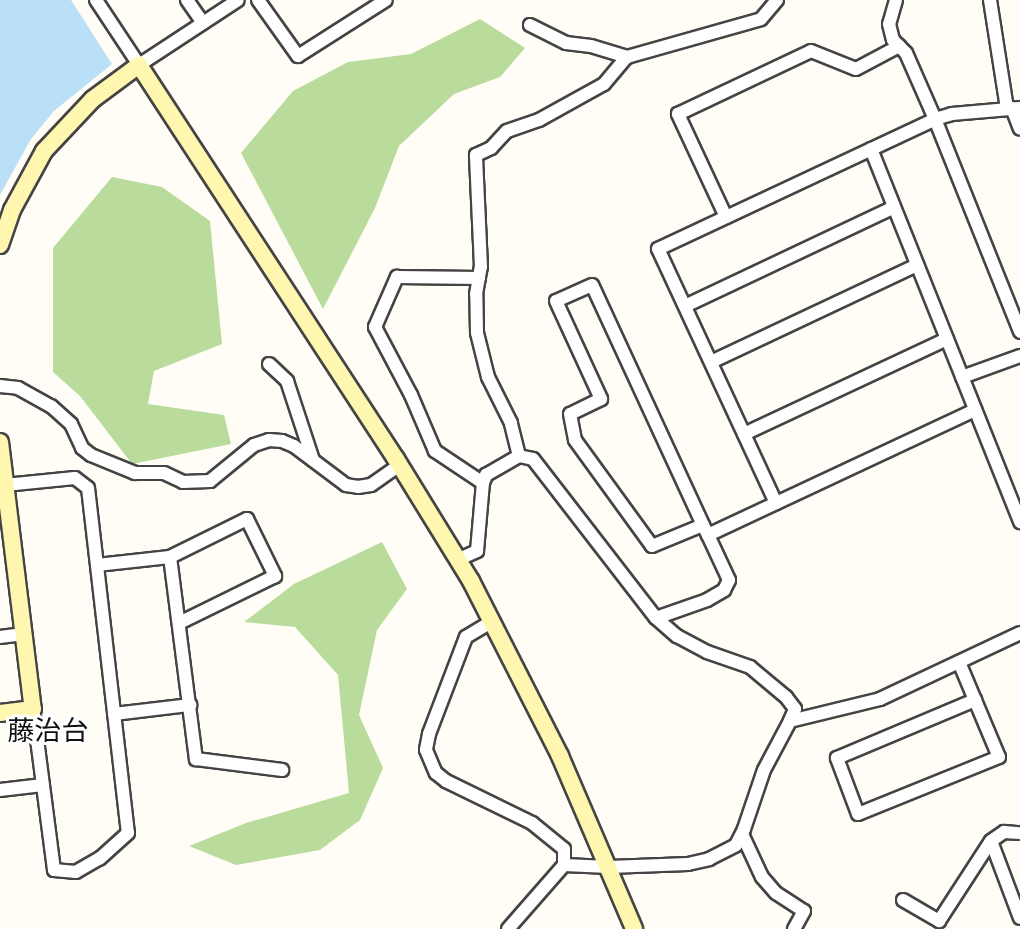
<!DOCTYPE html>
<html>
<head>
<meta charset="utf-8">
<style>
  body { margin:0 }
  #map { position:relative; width:1020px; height:929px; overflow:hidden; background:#fffdf5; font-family:"Zilla Slab","Noto Sans JP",serif }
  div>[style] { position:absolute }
  .forest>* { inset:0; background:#b9dc9c }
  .water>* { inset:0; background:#b9e0f7 }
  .roads { filter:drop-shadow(2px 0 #444) drop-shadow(-2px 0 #444) drop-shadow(0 2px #444) drop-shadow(0 -2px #444) }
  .street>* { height:12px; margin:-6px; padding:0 6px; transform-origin:6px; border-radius:6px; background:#fff }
  .secondary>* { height:16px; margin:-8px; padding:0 8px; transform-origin:8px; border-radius:8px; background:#fff6b0 }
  span { translate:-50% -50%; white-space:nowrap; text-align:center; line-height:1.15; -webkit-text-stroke:6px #fff; paint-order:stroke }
  .quarter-label { font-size:27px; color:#111 }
</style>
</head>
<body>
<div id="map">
  <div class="forest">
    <i style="clip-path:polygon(480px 19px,525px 48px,500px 77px,454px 94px,399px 146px,375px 208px,323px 309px,241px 153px,293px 91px,348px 62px,411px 54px)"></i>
    <i style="clip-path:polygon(112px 177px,162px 187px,210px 221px,222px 344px,154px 371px,148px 404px,224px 415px,231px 444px,132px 464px,80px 396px,53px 372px,53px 248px)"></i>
    <i style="clip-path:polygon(382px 542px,407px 589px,377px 630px,359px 715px,383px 768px,360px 820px,320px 850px,236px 865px,189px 846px,246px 823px,349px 793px,338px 675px,295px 627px,244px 622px,294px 584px)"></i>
  </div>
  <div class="water">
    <i style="clip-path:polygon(0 0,71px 0,112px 64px,54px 111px,31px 139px,0 195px)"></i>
  </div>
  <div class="roads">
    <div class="street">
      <i style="left:96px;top:0;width:78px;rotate:56.5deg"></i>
      <i style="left:139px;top:65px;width:118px;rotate:-33.3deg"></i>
      <i style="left:187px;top:0;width:28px;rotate:55deg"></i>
      <i style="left:258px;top:0;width:69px;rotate:54.5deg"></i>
      <i style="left:298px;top:56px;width:104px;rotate:-32.5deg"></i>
      <i style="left:896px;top:0;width:25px;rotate:106deg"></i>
      <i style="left:889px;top:24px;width:16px;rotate:76deg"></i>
      <i style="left:893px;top:40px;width:18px;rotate:45deg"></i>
      <i style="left:906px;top:53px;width:72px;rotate:66.3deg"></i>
      <i style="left:935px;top:119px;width:229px;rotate:68.2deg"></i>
      <i style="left:990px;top:0;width:110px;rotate:81.1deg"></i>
      <i style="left:530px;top:25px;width:40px;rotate:26.6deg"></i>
      <i style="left:566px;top:43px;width:25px;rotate:7deg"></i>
      <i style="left:591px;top:46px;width:38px;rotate:17deg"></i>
      <i style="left:627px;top:57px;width:139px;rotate:-15.8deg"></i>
      <i style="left:761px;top:19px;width:25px;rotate:-50deg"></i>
      <i style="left:1012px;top:108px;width:22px;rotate:69deg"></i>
      <i style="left:871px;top:149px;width:402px;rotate:68.2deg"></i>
      <i style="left:726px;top:217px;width:114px;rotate:-115deg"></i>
      <i style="left:678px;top:114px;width:147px;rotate:-25.3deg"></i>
      <i style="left:811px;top:51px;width:48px;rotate:21.8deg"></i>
      <i style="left:856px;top:69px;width:49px;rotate:-28.1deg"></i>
      <i style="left:685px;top:306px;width:231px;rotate:-25.3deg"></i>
      <i style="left:711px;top:362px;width:228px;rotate:-25.2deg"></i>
      <i style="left:269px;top:364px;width:25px;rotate:43deg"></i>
      <i style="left:287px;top:381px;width:83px;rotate:71.8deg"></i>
      <i style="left:962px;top:377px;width:62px;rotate:-19.9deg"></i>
      <i style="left:0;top:386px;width:18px;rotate:6deg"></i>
      <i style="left:18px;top:388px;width:38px;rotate:29deg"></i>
      <i style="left:51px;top:406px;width:27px;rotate:42deg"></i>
      <i style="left:71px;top:424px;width:26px;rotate:65deg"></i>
      <i style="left:82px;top:448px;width:11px;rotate:38deg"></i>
      <i style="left:91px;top:455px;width:48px;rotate:22.2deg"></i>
      <i style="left:135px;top:473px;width:29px"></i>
      <i style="left:164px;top:473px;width:21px;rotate:25deg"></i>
      <i style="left:183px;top:482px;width:27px;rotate:-2deg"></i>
      <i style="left:210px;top:481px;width:57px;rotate:-39.3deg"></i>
      <i style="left:254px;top:445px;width:16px;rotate:-18deg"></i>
      <i style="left:269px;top:440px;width:13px;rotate:4deg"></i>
      <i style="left:282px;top:441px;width:13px;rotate:23deg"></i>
      <i style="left:294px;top:446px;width:65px;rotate:36.9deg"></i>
      <i style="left:346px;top:485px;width:12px;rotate:9deg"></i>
      <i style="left:358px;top:487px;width:13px;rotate:-9deg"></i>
      <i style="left:371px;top:485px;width:35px;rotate:-35deg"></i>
      <i style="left:744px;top:434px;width:224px;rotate:-25.1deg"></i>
      <i style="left:519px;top:456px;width:34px;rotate:-104deg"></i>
      <i style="left:511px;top:423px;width:51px;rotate:-116.6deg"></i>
      <i style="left:488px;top:377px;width:45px;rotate:-104deg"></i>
      <i style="left:477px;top:333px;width:39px;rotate:-91deg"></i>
      <i style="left:476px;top:294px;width:27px;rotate:-80deg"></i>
      <i style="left:481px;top:267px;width:112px;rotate:-92.6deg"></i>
      <i style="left:476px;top:155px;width:17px;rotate:-25deg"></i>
      <i style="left:491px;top:148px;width:23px;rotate:-47deg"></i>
      <i style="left:507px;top:131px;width:34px;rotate:-19deg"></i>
      <i style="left:539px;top:120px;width:74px;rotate:-29deg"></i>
      <i style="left:604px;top:84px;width:35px;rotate:-50deg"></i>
      <i style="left:483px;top:483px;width:9px;rotate:-69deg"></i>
      <i style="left:486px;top:475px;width:38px;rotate:-30deg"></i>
      <i style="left:519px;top:456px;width:14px;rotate:12deg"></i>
      <i style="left:533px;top:459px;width:201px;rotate:52.3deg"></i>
      <i style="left:656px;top:618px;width:28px;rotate:41deg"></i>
      <i style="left:677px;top:636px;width:34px;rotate:28deg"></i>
      <i style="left:707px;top:652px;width:46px;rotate:19.2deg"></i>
      <i style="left:750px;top:667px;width:47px;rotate:39.8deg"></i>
      <i style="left:786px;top:697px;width:15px;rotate:53deg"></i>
      <i style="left:795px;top:709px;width:13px;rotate:113deg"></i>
      <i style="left:5px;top:485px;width:70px;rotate:-5.7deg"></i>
      <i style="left:75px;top:478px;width:16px;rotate:38deg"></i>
      <i style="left:88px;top:488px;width:347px;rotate:83.4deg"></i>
      <i style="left:128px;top:833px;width:38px;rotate:138deg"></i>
      <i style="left:100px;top:858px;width:28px;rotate:150deg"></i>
      <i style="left:76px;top:872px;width:22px;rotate:-175deg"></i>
      <i style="left:54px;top:870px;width:162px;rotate:-97.4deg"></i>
      <i style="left:776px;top:503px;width:280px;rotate:-114.9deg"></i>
      <i style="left:658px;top:249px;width:306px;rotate:-25.1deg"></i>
      <i style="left:935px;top:119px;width:18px;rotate:-16deg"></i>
      <i style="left:952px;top:114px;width:68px;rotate:-5deg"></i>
      <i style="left:708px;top:535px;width:295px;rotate:-25.1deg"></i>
      <i style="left:170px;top:557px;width:204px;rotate:82.7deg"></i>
      <i style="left:196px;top:759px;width:87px;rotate:7.3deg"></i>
      <i style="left:457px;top:560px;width:22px;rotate:-24deg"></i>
      <i style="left:477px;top:551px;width:68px;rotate:-85deg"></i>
      <i style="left:483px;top:483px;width:58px;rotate:-146.3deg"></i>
      <i style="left:435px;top:451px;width:61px;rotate:-113.2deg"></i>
      <i style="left:411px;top:395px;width:77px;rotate:-117.9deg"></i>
      <i style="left:375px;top:327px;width:55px;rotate:-66.3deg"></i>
      <i style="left:397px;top:277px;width:82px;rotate:0.7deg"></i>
      <i style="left:97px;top:565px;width:73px;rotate:-6.3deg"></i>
      <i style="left:170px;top:557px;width:86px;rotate:-26.3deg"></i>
      <i style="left:247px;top:519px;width:64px;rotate:63.8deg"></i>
      <i style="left:275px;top:576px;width:107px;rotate:153.9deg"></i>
      <i style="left:656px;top:618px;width:54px;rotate:-19.4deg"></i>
      <i style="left:707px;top:600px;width:20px;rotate:-30deg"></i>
      <i style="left:724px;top:590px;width:11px;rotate:-63deg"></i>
      <i style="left:729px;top:580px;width:50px;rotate:-115deg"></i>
      <i style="left:708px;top:535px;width:11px;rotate:-117deg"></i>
      <i style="left:703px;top:525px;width:264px;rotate:-114.8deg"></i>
      <i style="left:592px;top:285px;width:39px;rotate:156deg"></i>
      <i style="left:556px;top:301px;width:108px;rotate:65.3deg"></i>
      <i style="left:601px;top:399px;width:34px;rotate:154deg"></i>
      <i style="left:570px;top:414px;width:26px;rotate:79deg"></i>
      <i style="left:575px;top:440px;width:131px;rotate:54deg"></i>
      <i style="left:652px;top:546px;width:55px;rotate:-22.4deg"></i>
      <i style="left:491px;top:622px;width:29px;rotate:149deg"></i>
      <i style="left:466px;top:637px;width:104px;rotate:110.9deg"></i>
      <i style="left:429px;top:734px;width:16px;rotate:101deg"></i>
      <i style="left:426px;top:750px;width:25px;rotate:67deg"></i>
      <i style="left:436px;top:773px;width:13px;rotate:39deg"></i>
      <i style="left:446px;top:781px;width:96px;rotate:26deg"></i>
      <i style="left:532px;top:823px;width:41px;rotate:39.1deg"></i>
      <i style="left:564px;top:849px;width:16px;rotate:90deg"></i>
      <i style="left:0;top:637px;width:24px;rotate:-7deg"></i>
      <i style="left:959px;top:662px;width:103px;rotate:67.2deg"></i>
      <i style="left:999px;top:757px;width:152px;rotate:158deg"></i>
      <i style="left:858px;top:814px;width:60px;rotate:-110.6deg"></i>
      <i style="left:837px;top:758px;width:150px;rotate:-22.8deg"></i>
      <i style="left:114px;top:714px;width:77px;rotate:-6.8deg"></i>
      <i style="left:0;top:790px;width:43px;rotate:-6.6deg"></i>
      <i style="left:742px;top:834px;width:47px;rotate:65.1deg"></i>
      <i style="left:762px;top:877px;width:21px;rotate:49deg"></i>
      <i style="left:776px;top:893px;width:33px;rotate:33deg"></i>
      <i style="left:804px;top:911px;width:21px;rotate:119deg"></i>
      <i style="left:991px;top:841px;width:82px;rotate:69.4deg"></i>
      <i style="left:903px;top:900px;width:42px;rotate:30.3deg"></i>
      <i style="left:939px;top:921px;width:95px;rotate:-57deg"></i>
      <i style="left:991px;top:841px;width:16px;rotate:-35deg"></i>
      <i style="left:1004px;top:832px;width:16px;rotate:4deg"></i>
      <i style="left:508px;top:929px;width:85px;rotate:-48.8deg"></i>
      <i style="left:564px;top:865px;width:45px;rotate:2.5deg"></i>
      <i style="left:609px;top:867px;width:79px;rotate:-2.2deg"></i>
      <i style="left:688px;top:864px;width:22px;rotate:-13deg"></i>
      <i style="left:709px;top:859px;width:30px;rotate:-27deg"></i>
      <i style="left:736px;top:845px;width:18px;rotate:-63deg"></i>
      <i style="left:744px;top:829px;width:62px;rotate:-71.3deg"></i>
      <i style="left:764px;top:770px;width:55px;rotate:-62deg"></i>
      <i style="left:790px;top:721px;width:93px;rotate:-13.7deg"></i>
      <i style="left:880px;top:699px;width:155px;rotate:-25.2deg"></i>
    </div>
    <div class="secondary">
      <i style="left:0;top:245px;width:37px;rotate:-71deg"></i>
      <i style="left:12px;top:210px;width:67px;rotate:-61.5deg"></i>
      <i style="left:44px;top:151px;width:71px;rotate:-46.7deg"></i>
      <i style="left:93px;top:99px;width:57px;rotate:-36.5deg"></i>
      <i style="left:139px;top:65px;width:470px;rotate:56.9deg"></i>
      <i style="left:396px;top:459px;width:143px;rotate:58.4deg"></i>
      <i style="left:471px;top:581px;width:196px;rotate:63deg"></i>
      <i style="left:560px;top:756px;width:188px;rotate:66.8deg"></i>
      <i style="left:0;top:442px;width:269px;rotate:83deg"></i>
      <i style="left:33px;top:709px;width:33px;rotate:173deg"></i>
    </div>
  </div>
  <div class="quarter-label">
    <span style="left:48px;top:732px">藤治台</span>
  </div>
</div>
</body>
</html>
